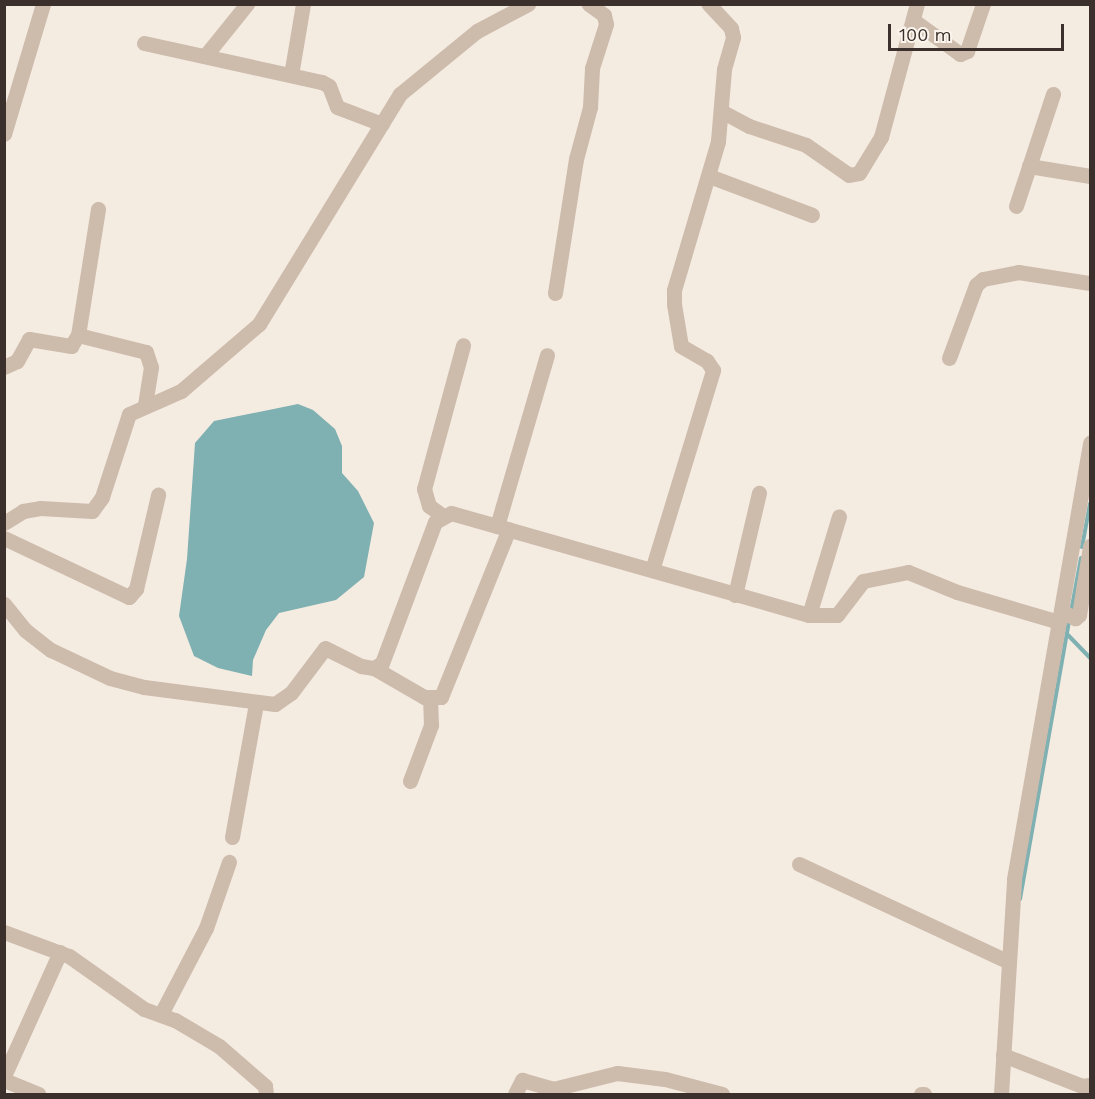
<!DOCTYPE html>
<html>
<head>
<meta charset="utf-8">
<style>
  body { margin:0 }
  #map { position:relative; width:1095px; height:1099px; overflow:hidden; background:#f4ebe1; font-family:"Work Sans",sans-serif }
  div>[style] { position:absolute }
  .water>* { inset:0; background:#7fb0b2 }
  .stream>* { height:4px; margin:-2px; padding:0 2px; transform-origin:2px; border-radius:2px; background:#7fb0b2 }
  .minor>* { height:15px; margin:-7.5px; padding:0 7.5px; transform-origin:7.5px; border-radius:7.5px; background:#cdbbac }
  span { translate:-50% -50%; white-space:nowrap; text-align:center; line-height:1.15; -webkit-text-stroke:4.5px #fbf5ee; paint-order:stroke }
  .frame { position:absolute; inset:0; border:6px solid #3b302b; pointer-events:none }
  .scale { position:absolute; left:888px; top:24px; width:176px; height:27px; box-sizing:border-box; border:3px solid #3b302b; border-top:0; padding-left:8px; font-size:18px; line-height:21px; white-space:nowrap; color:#3b302b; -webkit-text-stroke:4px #fbf5ee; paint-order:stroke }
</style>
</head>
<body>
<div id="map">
  <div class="water">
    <i style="clip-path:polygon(298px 404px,313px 410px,335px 429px,342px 446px,342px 473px,358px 491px,374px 523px,364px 577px,336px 600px,279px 613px,266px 630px,253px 660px,252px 676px,218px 668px,194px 656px,179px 616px,187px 559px,195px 443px,214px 421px)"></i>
  </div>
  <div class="stream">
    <i style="left:1082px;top:547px;width:44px;rotate:-79.5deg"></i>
    <i style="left:1071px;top:612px;width:55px;rotate:-79.5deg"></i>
    <i style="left:1067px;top:634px;width:33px;rotate:46deg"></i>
    <i style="left:1020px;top:899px;width:283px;rotate:-80deg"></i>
  </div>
  <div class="minor">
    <i style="left:913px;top:20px;width:58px;rotate:35.9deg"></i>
    <i style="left:960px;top:54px;width:8px;rotate:-23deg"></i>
    <i style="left:967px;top:51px;width:50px;rotate:-71.2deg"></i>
    <i style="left:144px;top:43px;width:182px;rotate:12.4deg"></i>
    <i style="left:322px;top:82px;width:8px;rotate:30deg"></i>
    <i style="left:329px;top:86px;width:22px;rotate:69deg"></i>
    <i style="left:337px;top:107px;width:48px;rotate:20.7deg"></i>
    <i style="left:205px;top:56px;width:67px;rotate:-51.1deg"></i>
    <i style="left:291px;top:75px;width:72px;rotate:-80.4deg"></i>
    <i style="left:721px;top:111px;width:32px;rotate:28deg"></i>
    <i style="left:749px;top:126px;width:60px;rotate:18.4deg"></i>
    <i style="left:806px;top:145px;width:52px;rotate:34.9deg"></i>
    <i style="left:849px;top:175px;width:10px;rotate:-11deg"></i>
    <i style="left:859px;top:173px;width:42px;rotate:-58.6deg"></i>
    <i style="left:881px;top:137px;width:138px;rotate:-74.9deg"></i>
    <i style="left:4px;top:134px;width:136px;rotate:-73.3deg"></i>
    <i style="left:1029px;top:166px;width:62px;rotate:9.3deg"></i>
    <i style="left:709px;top:176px;width:110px;rotate:20.7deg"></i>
    <i style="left:1016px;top:206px;width:118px;rotate:-71.7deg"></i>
    <i style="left:98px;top:209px;width:128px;rotate:99deg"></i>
    <i style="left:78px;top:335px;width:70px;rotate:14deg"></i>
    <i style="left:146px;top:352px;width:16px;rotate:72deg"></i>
    <i style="left:151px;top:367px;width:39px;rotate:99deg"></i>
    <i style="left:555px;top:293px;width:136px;rotate:-81.1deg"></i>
    <i style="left:576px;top:159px;width:54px;rotate:-74.9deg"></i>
    <i style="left:590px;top:107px;width:39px;rotate:-87deg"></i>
    <i style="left:592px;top:68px;width:46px;rotate:-72.3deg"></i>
    <i style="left:606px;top:24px;width:9px;rotate:-103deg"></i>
    <i style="left:604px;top:15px;width:19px;rotate:-144deg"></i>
    <i style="left:949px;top:358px;width:78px;rotate:-69.7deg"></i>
    <i style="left:976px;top:285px;width:9px;rotate:-41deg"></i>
    <i style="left:983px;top:279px;width:36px;rotate:-11deg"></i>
    <i style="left:1018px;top:272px;width:73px;rotate:8.7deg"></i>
    <i style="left:4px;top:367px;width:14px;rotate:-25deg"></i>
    <i style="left:17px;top:361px;width:25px;rotate:-61deg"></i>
    <i style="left:29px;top:339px;width:43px;rotate:9.5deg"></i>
    <i style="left:71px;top:346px;width:13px;rotate:-58deg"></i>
    <i style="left:443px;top:516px;width:17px;rotate:-144deg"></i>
    <i style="left:429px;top:506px;width:18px;rotate:-106deg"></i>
    <i style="left:424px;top:489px;width:149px;rotate:-74.8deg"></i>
    <i style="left:4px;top:523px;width:22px;rotate:-32deg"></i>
    <i style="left:23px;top:511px;width:17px;rotate:-10deg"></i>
    <i style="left:40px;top:508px;width:52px;rotate:3.3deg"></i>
    <i style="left:92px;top:511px;width:17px;rotate:-54deg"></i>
    <i style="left:102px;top:497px;width:87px;rotate:-72deg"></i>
    <i style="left:129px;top:414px;width:57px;rotate:-23.9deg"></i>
    <i style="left:181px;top:391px;width:103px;rotate:-40.7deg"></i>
    <i style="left:259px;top:324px;width:270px;rotate:-58.5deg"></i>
    <i style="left:400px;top:94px;width:99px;rotate:-39.3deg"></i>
    <i style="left:477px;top:31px;width:58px;rotate:-27.9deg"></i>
    <i style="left:497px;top:526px;width:178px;rotate:-73.7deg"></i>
    <i style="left:4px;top:538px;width:138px;rotate:25.3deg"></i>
    <i style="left:129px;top:597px;width:11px;rotate:-49deg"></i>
    <i style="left:136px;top:589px;width:97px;rotate:-76.8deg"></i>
    <i style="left:652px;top:570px;width:209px;rotate:-73deg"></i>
    <i style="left:713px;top:370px;width:11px;rotate:-124deg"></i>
    <i style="left:707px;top:361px;width:30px;rotate:-150deg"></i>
    <i style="left:681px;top:346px;width:43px;rotate:-99.5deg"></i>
    <i style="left:674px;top:304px;width:14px;rotate:-90deg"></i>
    <i style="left:674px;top:290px;width:155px;rotate:-73.5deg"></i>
    <i style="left:718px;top:141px;width:72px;rotate:-85.2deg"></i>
    <i style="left:724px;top:69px;width:33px;rotate:-74deg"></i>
    <i style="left:733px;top:37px;width:9px;rotate:-103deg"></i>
    <i style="left:731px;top:28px;width:33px;rotate:-133deg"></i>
    <i style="left:735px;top:595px;width:105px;rotate:-76.8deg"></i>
    <i style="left:4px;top:604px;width:33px;rotate:51deg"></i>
    <i style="left:25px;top:630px;width:33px;rotate:38deg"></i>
    <i style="left:51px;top:650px;width:65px;rotate:25.4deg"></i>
    <i style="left:110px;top:678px;width:35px;rotate:15deg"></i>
    <i style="left:144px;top:687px;width:132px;rotate:7.4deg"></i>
    <i style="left:275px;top:704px;width:19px;rotate:-35deg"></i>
    <i style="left:291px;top:693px;width:56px;rotate:-52.9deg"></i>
    <i style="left:325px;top:648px;width:40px;rotate:26.6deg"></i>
    <i style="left:361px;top:666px;width:13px;rotate:9deg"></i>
    <i style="left:374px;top:668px;width:9px;rotate:-32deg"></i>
    <i style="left:382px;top:663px;width:151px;rotate:-69.4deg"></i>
    <i style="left:435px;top:522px;width:18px;rotate:-29deg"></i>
    <i style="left:451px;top:513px;width:372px;rotate:15.9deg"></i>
    <i style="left:809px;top:615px;width:28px"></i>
    <i style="left:837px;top:615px;width:43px;rotate:-52.6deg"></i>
    <i style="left:863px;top:581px;width:46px;rotate:-11.3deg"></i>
    <i style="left:908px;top:572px;width:53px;rotate:22.2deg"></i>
    <i style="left:957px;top:592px;width:106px;rotate:16.4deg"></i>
    <i style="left:1061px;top:611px;width:16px;rotate:27deg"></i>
    <i style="left:1075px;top:618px;width:5px;rotate:-37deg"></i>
    <i style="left:1079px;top:615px;width:70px;rotate:-80.9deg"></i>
    <i style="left:809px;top:615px;width:103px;rotate:-73.1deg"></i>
    <i style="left:374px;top:668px;width:58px;rotate:30.1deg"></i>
    <i style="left:424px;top:697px;width:17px"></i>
    <i style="left:441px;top:697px;width:181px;rotate:-68deg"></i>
    <i style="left:410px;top:781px;width:60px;rotate:-69.4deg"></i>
    <i style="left:431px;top:725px;width:27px;rotate:-92deg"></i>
    <i style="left:232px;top:837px;width:136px;rotate:-79.8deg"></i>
    <i style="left:799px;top:864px;width:230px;rotate:25deg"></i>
    <i style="left:4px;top:932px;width:69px;rotate:20.3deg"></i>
    <i style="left:69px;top:956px;width:92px;rotate:35.2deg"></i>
    <i style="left:144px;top:1009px;width:33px;rotate:20deg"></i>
    <i style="left:175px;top:1020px;width:51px;rotate:30.6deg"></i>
    <i style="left:219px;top:1046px;width:61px;rotate:41deg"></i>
    <i style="left:265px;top:1086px;width:8px;rotate:83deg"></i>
    <i style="left:161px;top:1014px;width:97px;rotate:-62.4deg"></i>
    <i style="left:206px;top:928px;width:70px;rotate:-70.8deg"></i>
    <i style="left:1003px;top:1055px;width:85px;rotate:21.4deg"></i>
    <i style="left:1082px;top:1086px;width:8px;rotate:-7deg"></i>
    <i style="left:4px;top:1076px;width:136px;rotate:-65.7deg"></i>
    <i style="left:4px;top:1080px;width:37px;rotate:22deg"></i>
    <i style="left:515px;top:1094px;width:16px;rotate:-63deg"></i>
    <i style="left:522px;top:1080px;width:32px;rotate:16deg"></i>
    <i style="left:553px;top:1089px;width:66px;rotate:-14deg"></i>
    <i style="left:617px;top:1073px;width:48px;rotate:7.1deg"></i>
    <i style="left:665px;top:1079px;width:59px;rotate:14.7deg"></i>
    <i style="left:921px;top:1094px;width:3px"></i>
    <i style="left:1001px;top:1094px;width:215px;rotate:-86.5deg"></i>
    <i style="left:1014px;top:879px;width:443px;rotate:-80.1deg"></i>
  </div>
  <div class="frame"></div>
  <div class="scale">100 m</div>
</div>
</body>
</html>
